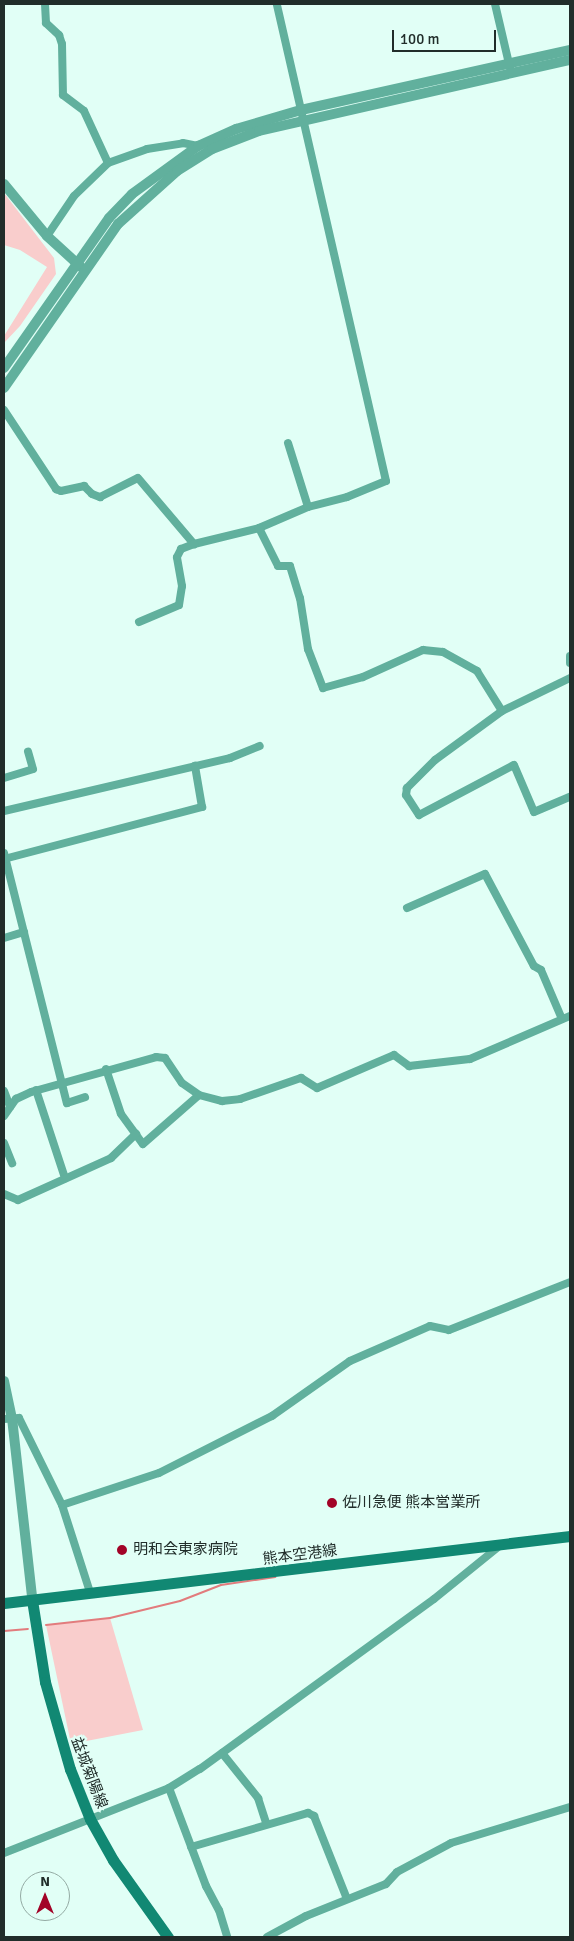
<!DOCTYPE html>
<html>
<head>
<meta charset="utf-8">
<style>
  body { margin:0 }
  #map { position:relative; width:574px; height:1941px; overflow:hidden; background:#e1fff6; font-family:Signika,"Noto Sans JP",sans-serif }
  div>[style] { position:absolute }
  .green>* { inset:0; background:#f9cdcc }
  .stream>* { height:2px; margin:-1px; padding:0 1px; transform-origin:1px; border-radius:1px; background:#e27c7d }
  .minor>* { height:8px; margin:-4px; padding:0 4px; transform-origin:4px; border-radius:4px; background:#61b09d }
  .tertiary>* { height:10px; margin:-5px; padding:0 5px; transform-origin:5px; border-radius:5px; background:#61b09d }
  .secondary>* { height:11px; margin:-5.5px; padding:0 5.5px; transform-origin:5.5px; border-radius:5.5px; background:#118873 }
  .dots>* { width:14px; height:14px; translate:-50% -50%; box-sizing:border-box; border:2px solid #e1fff6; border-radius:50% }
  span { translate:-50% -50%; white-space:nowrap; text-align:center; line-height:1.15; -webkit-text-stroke:4.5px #e1fff6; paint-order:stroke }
  .poi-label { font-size:15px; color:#212d2a }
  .left { translate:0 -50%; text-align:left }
  .street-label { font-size:15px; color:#212d2a }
  .frame { position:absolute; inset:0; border:5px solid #212d2a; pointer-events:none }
  .north { position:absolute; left:20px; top:1871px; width:50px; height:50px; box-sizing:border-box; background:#e1fff6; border:1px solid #94aba4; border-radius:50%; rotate:0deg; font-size:14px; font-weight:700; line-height:20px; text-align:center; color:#212d2a }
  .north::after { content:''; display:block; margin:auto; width:18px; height:22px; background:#a20327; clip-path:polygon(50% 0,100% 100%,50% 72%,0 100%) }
  .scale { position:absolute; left:392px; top:30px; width:104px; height:22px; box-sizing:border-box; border:2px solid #212d2a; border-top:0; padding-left:6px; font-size:15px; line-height:18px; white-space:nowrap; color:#212d2a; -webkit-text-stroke:4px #e1fff6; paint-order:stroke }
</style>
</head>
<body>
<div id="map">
  <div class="green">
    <i style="clip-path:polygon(4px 193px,54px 258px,56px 274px,20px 326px,4px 343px,4px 336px,47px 267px,20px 250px,4px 245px)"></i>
    <i style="clip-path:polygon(110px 1618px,143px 1730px,71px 1744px,46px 1625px)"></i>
  </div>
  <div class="stream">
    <i style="left:46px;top:1625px;width:64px;rotate:-6.2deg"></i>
    <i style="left:110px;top:1618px;width:72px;rotate:-13.7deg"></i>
    <i style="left:180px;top:1601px;width:44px;rotate:-21.3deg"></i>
    <i style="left:221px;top:1585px;width:55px;rotate:-8.4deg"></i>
    <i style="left:4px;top:1631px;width:24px;rotate:-5deg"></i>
  </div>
  <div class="minor">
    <i style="left:45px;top:4px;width:19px;rotate:87deg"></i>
    <i style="left:46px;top:23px;width:18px;rotate:43deg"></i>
    <i style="left:59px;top:35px;width:9px;rotate:72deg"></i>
    <i style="left:62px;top:44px;width:51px;rotate:88.9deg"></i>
    <i style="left:63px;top:95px;width:26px;rotate:37deg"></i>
    <i style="left:84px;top:111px;width:57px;rotate:65.2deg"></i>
    <i style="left:495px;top:4px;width:66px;rotate:76.8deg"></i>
    <i style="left:47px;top:236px;width:48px;rotate:-56deg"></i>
    <i style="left:74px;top:196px;width:47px;rotate:-44.1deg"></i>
    <i style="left:108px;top:163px;width:41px;rotate:-19.7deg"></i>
    <i style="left:147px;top:149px;width:36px;rotate:-9deg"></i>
    <i style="left:183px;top:143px;width:15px;rotate:11deg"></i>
    <i style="left:4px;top:410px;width:95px;rotate:56.6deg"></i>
    <i style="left:56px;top:489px;width:5px;rotate:22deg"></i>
    <i style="left:61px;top:491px;width:24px;rotate:-12deg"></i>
    <i style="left:84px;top:486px;width:11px;rotate:45deg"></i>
    <i style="left:92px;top:494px;width:9px;rotate:21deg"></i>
    <i style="left:100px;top:497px;width:42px;rotate:-26.6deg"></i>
    <i style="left:138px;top:478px;width:87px;rotate:49.7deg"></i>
    <i style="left:194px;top:544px;width:67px;rotate:-13.8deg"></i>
    <i style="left:259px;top:528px;width:53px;rotate:-23.2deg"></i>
    <i style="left:308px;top:507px;width:40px;rotate:-14.4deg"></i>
    <i style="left:347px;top:497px;width:42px;rotate:-22.3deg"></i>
    <i style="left:386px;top:481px;width:489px;rotate:-102.9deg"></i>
    <i style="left:288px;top:443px;width:67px;rotate:72.6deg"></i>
    <i style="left:259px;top:528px;width:42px;rotate:63.4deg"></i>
    <i style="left:278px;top:566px;width:12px"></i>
    <i style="left:290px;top:566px;width:34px;rotate:73deg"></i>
    <i style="left:300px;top:598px;width:52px;rotate:81.1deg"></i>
    <i style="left:308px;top:649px;width:42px;rotate:69deg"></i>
    <i style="left:323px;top:688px;width:41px;rotate:-15.4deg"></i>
    <i style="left:363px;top:677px;width:66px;rotate:-24.2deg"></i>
    <i style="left:423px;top:650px;width:20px;rotate:6deg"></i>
    <i style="left:443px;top:652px;width:39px;rotate:29deg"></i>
    <i style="left:477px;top:671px;width:47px;rotate:58deg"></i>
    <i style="left:139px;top:622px;width:43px;rotate:-23deg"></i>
    <i style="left:179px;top:605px;width:19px;rotate:-81deg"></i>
    <i style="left:182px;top:586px;width:29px;rotate:-100deg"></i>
    <i style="left:177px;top:557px;width:9px;rotate:-63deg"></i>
    <i style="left:181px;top:549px;width:14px;rotate:-21deg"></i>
    <i style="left:570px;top:656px;width:7px;rotate:90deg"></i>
    <i style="left:570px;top:678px;width:76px;rotate:154.1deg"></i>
    <i style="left:502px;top:711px;width:83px;rotate:143.8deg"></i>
    <i style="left:435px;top:760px;width:40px;rotate:135deg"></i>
    <i style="left:407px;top:788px;width:7px;rotate:98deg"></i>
    <i style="left:406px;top:795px;width:24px;rotate:57deg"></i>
    <i style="left:419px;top:815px;width:107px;rotate:-27.8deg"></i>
    <i style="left:514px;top:765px;width:51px;rotate:66.9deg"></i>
    <i style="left:534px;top:812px;width:39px;rotate:-23deg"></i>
    <i style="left:4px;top:778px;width:30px;rotate:-17deg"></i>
    <i style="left:33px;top:769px;width:18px;rotate:-106deg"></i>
    <i style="left:4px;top:811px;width:232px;rotate:-13.2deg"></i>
    <i style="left:230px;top:758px;width:32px;rotate:-22deg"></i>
    <i style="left:4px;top:853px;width:258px;rotate:75.9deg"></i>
    <i style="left:67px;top:1103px;width:19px;rotate:-18deg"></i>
    <i style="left:4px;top:859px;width:205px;rotate:-14.7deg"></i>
    <i style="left:202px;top:807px;width:42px;rotate:-99.7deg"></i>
    <i style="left:407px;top:908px;width:85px;rotate:-23.6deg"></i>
    <i style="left:485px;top:874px;width:104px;rotate:62deg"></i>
    <i style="left:534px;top:966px;width:8px;rotate:30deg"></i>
    <i style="left:541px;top:970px;width:53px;rotate:66.8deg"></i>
    <i style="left:4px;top:938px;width:21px;rotate:-17deg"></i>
    <i style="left:106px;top:1069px;width:47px;rotate:71.6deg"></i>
    <i style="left:121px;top:1114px;width:37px;rotate:54deg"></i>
    <i style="left:143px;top:1144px;width:74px;rotate:-41.2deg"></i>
    <i style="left:36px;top:1090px;width:93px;rotate:71.8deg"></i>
    <i style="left:4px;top:1091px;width:17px;rotate:69deg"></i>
    <i style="left:4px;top:1116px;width:21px;rotate:-55deg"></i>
    <i style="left:16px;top:1099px;width:17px;rotate:-25deg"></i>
    <i style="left:31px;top:1092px;width:130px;rotate:-15.6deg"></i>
    <i style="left:156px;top:1057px;width:9px;rotate:6deg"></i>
    <i style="left:165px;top:1058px;width:30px;rotate:56deg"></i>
    <i style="left:182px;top:1083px;width:21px;rotate:35deg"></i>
    <i style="left:199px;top:1095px;width:24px;rotate:15deg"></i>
    <i style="left:222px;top:1101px;width:18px;rotate:-6deg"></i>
    <i style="left:240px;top:1099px;width:65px;rotate:-19deg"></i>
    <i style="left:301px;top:1078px;width:19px;rotate:32deg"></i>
    <i style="left:317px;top:1088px;width:84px;rotate:-23.2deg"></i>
    <i style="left:394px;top:1055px;width:19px;rotate:36deg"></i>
    <i style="left:409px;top:1066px;width:61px;rotate:-6.5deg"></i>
    <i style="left:470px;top:1059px;width:109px;rotate:-23.3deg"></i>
    <i style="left:4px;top:1143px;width:22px;rotate:68deg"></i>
    <i style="left:4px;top:1194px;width:15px;rotate:23deg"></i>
    <i style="left:18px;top:1200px;width:102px;rotate:-24.3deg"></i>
    <i style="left:111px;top:1158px;width:35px;rotate:-44deg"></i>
    <i style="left:4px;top:1419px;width:15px;rotate:-4deg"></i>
    <i style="left:19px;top:1418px;width:97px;rotate:63.7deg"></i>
    <i style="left:62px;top:1505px;width:91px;rotate:72.2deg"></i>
    <i style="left:62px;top:1505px;width:102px;rotate:-18.3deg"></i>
    <i style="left:159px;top:1473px;width:127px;rotate:-26.8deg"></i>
    <i style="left:272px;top:1416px;width:95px;rotate:-35.2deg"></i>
    <i style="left:350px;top:1361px;width:87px;rotate:-23.6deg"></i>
    <i style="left:430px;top:1326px;width:19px;rotate:12deg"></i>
    <i style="left:449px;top:1330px;width:130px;rotate:-21.6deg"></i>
    <i style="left:222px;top:1753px;width:58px;rotate:51.3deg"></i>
    <i style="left:258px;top:1798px;width:26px;rotate:72deg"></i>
    <i style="left:169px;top:1788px;width:105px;rotate:69.3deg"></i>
    <i style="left:206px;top:1886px;width:27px;rotate:62deg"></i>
    <i style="left:219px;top:1910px;width:28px;rotate:73deg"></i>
    <i style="left:191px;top:1847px;width:122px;rotate:-16.2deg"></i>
    <i style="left:308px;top:1813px;width:7px;rotate:27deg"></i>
    <i style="left:314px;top:1816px;width:89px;rotate:68.3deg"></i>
    <i style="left:4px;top:1853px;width:177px;rotate:-21.5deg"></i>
    <i style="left:169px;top:1788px;width:36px;rotate:-32deg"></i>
    <i style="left:200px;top:1769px;width:289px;rotate:-36deg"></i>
    <i style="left:434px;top:1599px;width:87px;rotate:-39deg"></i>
    <i style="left:267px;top:1937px;width:44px;rotate:-28.3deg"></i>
    <i style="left:306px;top:1916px;width:86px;rotate:-21.8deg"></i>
    <i style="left:386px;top:1884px;width:16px;rotate:-47deg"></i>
    <i style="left:397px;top:1872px;width:61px;rotate:-28.2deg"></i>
    <i style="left:451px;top:1843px;width:124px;rotate:-16.8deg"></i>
  </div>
  <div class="tertiary">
    <i style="left:4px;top:184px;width:67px;rotate:50.4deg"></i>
    <i style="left:47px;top:236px;width:46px;rotate:42.4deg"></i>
    <i style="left:4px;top:368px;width:183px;rotate:-55deg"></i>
    <i style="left:109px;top:218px;width:33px;rotate:-46deg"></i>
    <i style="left:132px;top:194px;width:82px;rotate:-36deg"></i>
    <i style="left:198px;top:146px;width:42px;rotate:-24.1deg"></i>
    <i style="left:236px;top:129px;width:68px;rotate:-16.3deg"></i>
    <i style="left:301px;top:110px;width:276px;rotate:-12.6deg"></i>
    <i style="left:4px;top:388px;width:200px;rotate:-55.2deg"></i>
    <i style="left:118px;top:224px;width:79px;rotate:-41.9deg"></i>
    <i style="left:177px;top:171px;width:41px;rotate:-32.2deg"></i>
    <i style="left:212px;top:149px;width:50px;rotate:-21deg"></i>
    <i style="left:259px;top:131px;width:319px;rotate:-12.9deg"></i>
    <i style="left:4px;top:1381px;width:38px;rotate:78deg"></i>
    <i style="left:12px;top:1418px;width:180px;rotate:83.6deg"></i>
  </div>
  <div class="secondary">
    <i style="left:32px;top:1600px;width:83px;rotate:81deg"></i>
    <i style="left:45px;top:1682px;width:91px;rotate:74deg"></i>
    <i style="left:70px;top:1769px;width:54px;rotate:68.2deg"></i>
    <i style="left:90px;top:1819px;width:47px;rotate:60.7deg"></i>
    <i style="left:113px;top:1860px;width:95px;rotate:54.5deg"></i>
    <i style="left:4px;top:1603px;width:570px;rotate:-6.75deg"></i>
  </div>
  <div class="dots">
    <i style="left:332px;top:1503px;background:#a20327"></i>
    <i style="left:122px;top:1550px;background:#a20327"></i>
  </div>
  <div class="poi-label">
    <span class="left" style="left:342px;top:1503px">佐川急便 熊本営業所</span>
    <span class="left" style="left:133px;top:1550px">明和会東家病院</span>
  </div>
  <div class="street-label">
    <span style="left:300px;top:1555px;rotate:-7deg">熊本空港線</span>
    <span style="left:89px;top:1773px;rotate:69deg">益城菊陽線</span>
  </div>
  <div class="frame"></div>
  <div class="north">N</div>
  <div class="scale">100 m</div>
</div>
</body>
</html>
